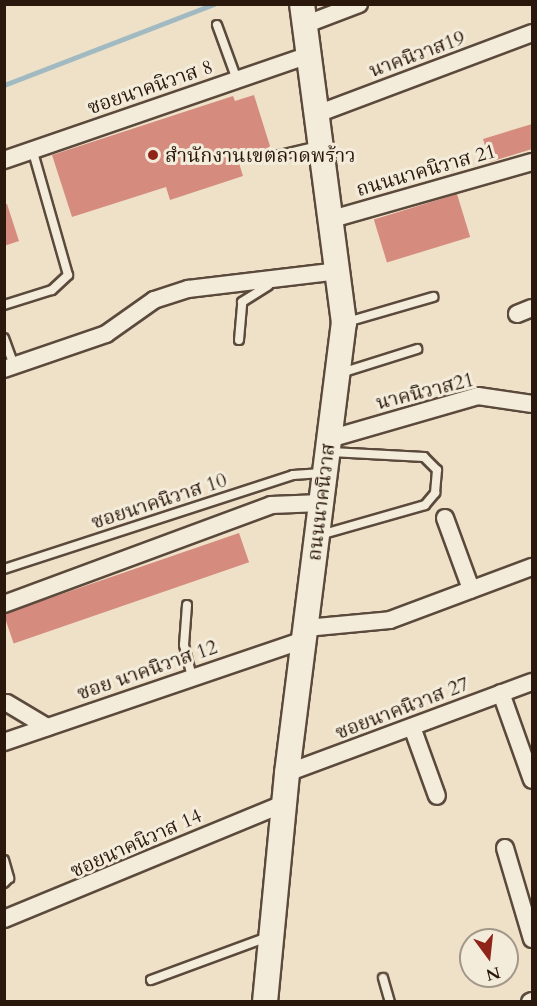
<!DOCTYPE html>
<html>
<head>
<meta charset="utf-8">
<style>
  body { margin:0 }
  #map { position:relative; width:537px; height:1006px; overflow:hidden; background:#eee1c8; font-family:Cardo,"Noto Serif Thai",serif }
  div>[style] { position:absolute }
  .stream>* { height:5px; margin:-2.5px; padding:0 2.5px; transform-origin:2.5px; border-radius:2.5px; background:#a1bac2 }
  .building>* { inset:0; background:#d68b7f; transform-origin:0 0 }
  .roads { filter:drop-shadow(2px 0 #5b4a3c) drop-shadow(-2px 0 #5b4a3c) drop-shadow(0 2px #5b4a3c) drop-shadow(0 -2px #5b4a3c) }
  .service>* { height:8px; margin:-4px; padding:0 4px; transform-origin:4px; border-radius:4px; background:#f4ecdb }
  .minor>* { height:16px; margin:-8px; padding:0 8px; transform-origin:8px; border-radius:8px; background:#f4ecdb }
  .secondary>* { height:24px; margin:-12px; padding:0 12px; transform-origin:12px; border-radius:12px; background:#f4ecdb }
  .dots>* { width:16px; height:16px; translate:-50% -50%; box-sizing:border-box; border:3px solid #f4ecdb; border-radius:50% }
  span { translate:-50% -50%; white-space:nowrap; text-align:center; line-height:1.15; -webkit-text-stroke:6px #f4ecdb; paint-order:stroke }
  .street-label { font-size:20px; color:#2a180d }
  .poi-label { font-size:20px; color:#2a180d }
  .left { translate:0 -50%; text-align:left }
  .frame { position:absolute; inset:0; border:6px solid #2a180d; pointer-events:none }
  .north { position:absolute; left:459px; top:928px; width:60px; height:60px; box-sizing:border-box; background:#f4ecdb; border:2px solid #a39789; border-radius:50%; rotate:165deg; font-size:16px; font-weight:700; line-height:24px; text-align:center; color:#2a180d }
  .north::after { content:''; display:block; margin:auto; width:21px; height:27px; background:#8f2418; clip-path:polygon(50% 0,100% 100%,50% 72%,0 100%) }
</style>
</head>
<body>
<div id="map">
  <div class="stream">
    <i style="left:4px;top:85px;width:225px;rotate:-21.1deg"></i>
  </div>
  <div class="building">
    <i style="clip-path:polygon(254px 95px,270px 146px,262px 155px,239px 163px,243px 176px,170px 200px,166px 187px,72px 217px,52px 155px,233px 96px,235px 101px)"></i>
    <i style="clip-path:polygon(532px 124px,532px 149px,490px 162px,483px 139px)"></i>
    <i style="left:457px;top:194px;width:45px;height:87px;rotate:73deg"></i>
    <i style="clip-path:polygon(7px 204px,19px 241px,4px 246px,4px 205px)"></i>
    <i style="left:239px;top:533px;width:31px;height:249px;rotate:71deg"></i>
  </div>
  <div class="roads">
    <div class="service">
      <i style="left:217px;top:25px;width:59px;rotate:70deg"></i>
      <i style="left:268px;top:158px;width:51px;rotate:-13.5deg"></i>
      <i style="left:4px;top:305px;width:50px;rotate:-17.4deg"></i>
      <i style="left:52px;top:290px;width:22px;rotate:-43deg"></i>
      <i style="left:68px;top:275px;width:131px;rotate:-105.9deg"></i>
      <i style="left:347px;top:322px;width:90px;rotate:-16.2deg"></i>
      <i style="left:4px;top:338px;width:30px;rotate:70deg"></i>
      <i style="left:239px;top:340px;width:38px;rotate:-85deg"></i>
      <i style="left:242px;top:302px;width:31px;rotate:-32deg"></i>
      <i style="left:341px;top:373px;width:80px;rotate:-17.5deg"></i>
      <i style="left:320px;top:535px;width:109px;rotate:-15.9deg"></i>
      <i style="left:425px;top:505px;width:16px;rotate:-50deg"></i>
      <i style="left:435px;top:493px;width:23px;rotate:-85deg"></i>
      <i style="left:437px;top:470px;width:18px;rotate:-135deg"></i>
      <i style="left:424px;top:457px;width:93px;rotate:-176.9deg"></i>
      <i style="left:4px;top:569px;width:304px;rotate:-18deg"></i>
      <i style="left:293px;top:475px;width:29px;rotate:-4deg"></i>
      <i style="left:187px;top:605px;width:40px;rotate:94.3deg"></i>
      <i style="left:184px;top:645px;width:32px;rotate:76deg"></i>
      <i style="left:4px;top:860px;width:19px;rotate:74deg"></i>
      <i style="left:9px;top:878px;width:7px;rotate:135deg"></i>
      <i style="left:383px;top:978px;width:25px;rotate:74deg"></i>
      <i style="left:151px;top:980px;width:125px;rotate:-20.2deg"></i>
    </div>
    <div class="minor">
      <i style="left:304px;top:25px;width:59px;rotate:-20.9deg"></i>
      <i style="left:317px;top:114px;width:230px;rotate:-20.6deg"></i>
      <i style="left:4px;top:160px;width:323px;rotate:-19deg"></i>
      <i style="left:332px;top:219px;width:208px;rotate:-15.9deg"></i>
      <i style="left:517px;top:314px;width:16px;rotate:-22deg"></i>
      <i style="left:4px;top:369px;width:108px;rotate:-18.9deg"></i>
      <i style="left:106px;top:334px;width:59px;rotate:-35.3deg"></i>
      <i style="left:154px;top:300px;width:36px;rotate:-18deg"></i>
      <i style="left:188px;top:289px;width:152px;rotate:-6.8deg"></i>
      <i style="left:329px;top:439px;width:155px;rotate:-16.1deg"></i>
      <i style="left:478px;top:396px;width:55px;rotate:8.4deg"></i>
      <i style="left:445px;top:518px;width:76px;rotate:69.9deg"></i>
      <i style="left:4px;top:604px;width:285px;rotate:-20.3deg"></i>
      <i style="left:271px;top:505px;width:50px;rotate:-2.3deg"></i>
      <i style="left:306px;top:628px;width:84px;rotate:-5.4deg"></i>
      <i style="left:390px;top:620px;width:152px;rotate:-20.5deg"></i>
      <i style="left:501px;top:693px;width:92px;rotate:70.4deg"></i>
      <i style="left:7px;top:703px;width:47px;rotate:31deg"></i>
      <i style="left:412px;top:727px;width:73px;rotate:70.1deg"></i>
      <i style="left:4px;top:742px;width:317px;rotate:-18.8deg"></i>
      <i style="left:287px;top:773px;width:261px;rotate:-20.4deg"></i>
      <i style="left:505px;top:848px;width:95px;rotate:73.5deg"></i>
      <i style="left:4px;top:919px;width:304px;rotate:-22.4deg"></i>
      <i style="left:530px;top:1002px;width:2px;rotate:-27deg"></i>
    </div>
    <div class="secondary">
      <i style="left:265px;top:1002px;width:230px;rotate:-84.5deg"></i>
      <i style="left:287px;top:773px;width:454px;rotate:-82.8deg"></i>
      <i style="left:344px;top:323px;width:322px;rotate:-97.5deg"></i>
    </div>
  </div>
  <div class="dots">
    <i style="left:153px;top:155px;background:#8f2418"></i>
  </div>
  <div class="street-label">
    <span style="left:417px;top:54px;rotate:-20deg">นาคนิวาส19</span>
    <span style="left:150px;top:87px;rotate:-19deg">ซอยนาคนิวาส 8</span>
    <span style="left:426px;top:170px;rotate:-16deg">ถนนนาคนิวาส 21</span>
    <span style="left:425px;top:391px;rotate:-14deg">นาคนิวาส21</span>
    <span style="left:159px;top:501px;rotate:-18deg">ซอยนาคนิวาส 10</span>
    <span style="left:321px;top:502px;rotate:-83deg">ถนนนาคนิวาส</span>
    <span style="left:147px;top:670px;rotate:-19deg">ซอย นาคนิวาส 12</span>
    <span style="left:402px;top:708px;rotate:-21deg">ซอยนาคนิวาส 27</span>
    <span style="left:136px;top:843px;rotate:-24deg">ซอยนาคนิวาส 14</span>
  </div>
  <div class="poi-label">
    <span class="left" style="left:165px;top:155px">สำนักงานเขตลาดพร้าว</span>
  </div>
  <div class="frame"></div>
  <div class="north">N</div>
</div>
</body>
</html>
